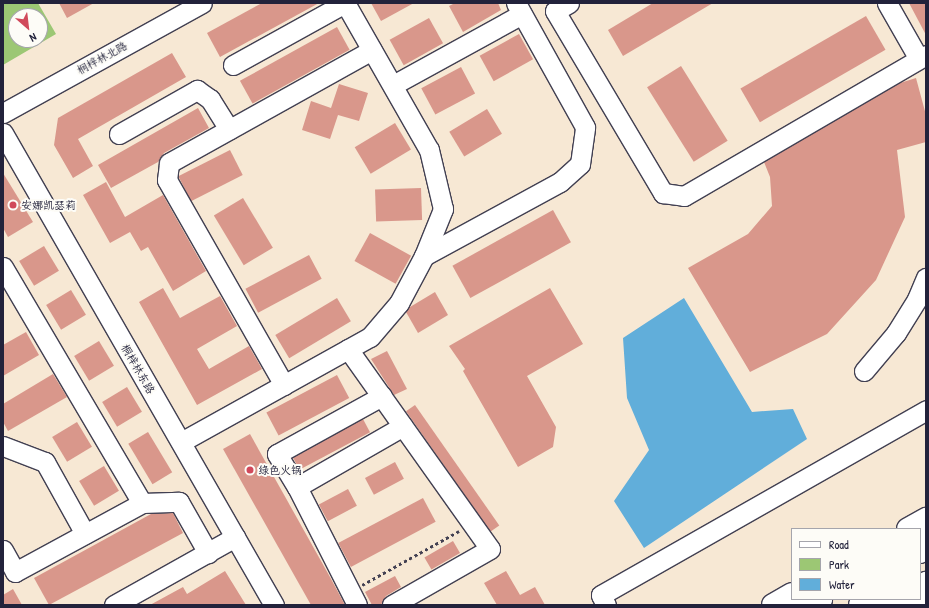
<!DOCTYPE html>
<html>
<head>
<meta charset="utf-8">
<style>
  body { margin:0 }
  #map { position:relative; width:929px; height:608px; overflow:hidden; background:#f7e8d4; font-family:"Patrick Hand","LXGW WenKai TC",sans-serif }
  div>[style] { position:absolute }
  .green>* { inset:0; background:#9cc774 }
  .water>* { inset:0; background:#61aeda }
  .building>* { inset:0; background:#d9978b; transform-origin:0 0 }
  .path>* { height:2.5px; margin-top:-1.25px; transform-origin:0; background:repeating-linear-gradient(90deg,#424052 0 3px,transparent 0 6px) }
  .roads { filter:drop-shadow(1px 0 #424052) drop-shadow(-1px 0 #424052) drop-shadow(0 1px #424052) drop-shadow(0 -1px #424052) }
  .minor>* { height:19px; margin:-9.5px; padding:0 9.5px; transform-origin:9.5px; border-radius:9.5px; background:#fff }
  .major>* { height:22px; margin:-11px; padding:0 11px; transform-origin:11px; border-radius:11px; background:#fff }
  .highway>* { height:22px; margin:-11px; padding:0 11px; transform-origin:11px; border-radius:11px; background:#fff }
  .dots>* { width:11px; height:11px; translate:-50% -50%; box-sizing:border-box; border:2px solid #fdfcf7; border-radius:50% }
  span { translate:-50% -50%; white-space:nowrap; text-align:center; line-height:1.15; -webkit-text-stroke:4px #fdfcf7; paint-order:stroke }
  .street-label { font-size:11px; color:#22223b }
  .poi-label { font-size:11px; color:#22223b }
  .left { translate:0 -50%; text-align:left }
  .frame { position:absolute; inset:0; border:4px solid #22223b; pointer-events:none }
  .legend { position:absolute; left:791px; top:528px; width:130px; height:72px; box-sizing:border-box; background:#fdfcf7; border:1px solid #a5a5ac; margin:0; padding:5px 7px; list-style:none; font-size:12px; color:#22223b }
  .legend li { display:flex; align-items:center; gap:8px; height:20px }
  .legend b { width:20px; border:1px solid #a5a5ac }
  .north { position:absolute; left:8px; top:8px; width:40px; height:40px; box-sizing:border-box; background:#fdfcf7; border:1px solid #a5a5ac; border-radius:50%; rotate:152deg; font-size:11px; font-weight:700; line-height:16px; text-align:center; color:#22223b }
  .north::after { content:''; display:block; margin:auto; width:14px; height:18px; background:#d1495b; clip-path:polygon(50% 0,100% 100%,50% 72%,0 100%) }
</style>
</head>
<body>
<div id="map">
  <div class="green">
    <i style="clip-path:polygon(evenodd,3px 3px,38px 3px,56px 34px,3px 65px,3px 3px,16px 16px,40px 16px,40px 40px,16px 40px,16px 16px)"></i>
  </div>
  <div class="water">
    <i style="clip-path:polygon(684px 298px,752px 412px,793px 409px,807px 439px,644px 548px,614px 501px,649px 450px,627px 398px,623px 338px)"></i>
  </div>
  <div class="building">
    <i style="clip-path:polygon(59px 3px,94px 3px,67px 18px)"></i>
    <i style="clip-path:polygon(262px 3px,319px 3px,220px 57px,207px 33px)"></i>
    <i style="clip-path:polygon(371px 3px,414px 3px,381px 21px)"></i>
    <i style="clip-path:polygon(455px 3px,498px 3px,501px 10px,463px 32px,449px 6px)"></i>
    <i style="clip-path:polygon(653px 3px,713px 3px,623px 56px,608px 30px)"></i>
    <i style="clip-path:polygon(909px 3px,926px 3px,926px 35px)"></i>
    <i style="left:866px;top:16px;width:39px;height:145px;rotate:60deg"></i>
    <i style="left:429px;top:18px;width:29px;height:45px;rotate:61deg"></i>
    <i style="left:337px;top:27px;width:26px;height:111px;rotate:61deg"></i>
    <i style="left:519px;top:34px;width:29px;height:45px;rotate:61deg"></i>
    <i style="clip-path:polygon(172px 53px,186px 77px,78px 139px,93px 166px,73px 178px,54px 145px,58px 118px)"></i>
    <i style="left:681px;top:66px;width:88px;height:40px;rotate:58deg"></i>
    <i style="left:461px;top:67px;width:30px;height:45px;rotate:62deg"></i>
    <i style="clip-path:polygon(916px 78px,926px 115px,926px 142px,897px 150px,905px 217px,876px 280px,827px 334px,750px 372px,688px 268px,748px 234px,772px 206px,770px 177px,764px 162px,900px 83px)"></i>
    <i style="clip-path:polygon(339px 84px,368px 93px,359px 121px,338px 115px,330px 139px,302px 130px,311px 101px,331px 108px)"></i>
    <i style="clip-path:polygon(198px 108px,209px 128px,164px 153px,158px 162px,111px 188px,98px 165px)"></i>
    <i style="left:487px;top:109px;width:29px;height:44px;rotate:59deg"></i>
    <i style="left:395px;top:123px;width:31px;height:47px;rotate:59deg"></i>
    <i style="left:230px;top:150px;width:28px;height:58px;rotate:63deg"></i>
    <i style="clip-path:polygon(3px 173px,33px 222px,8px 237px,3px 228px)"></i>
    <i style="clip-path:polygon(106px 182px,125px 217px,163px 195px,206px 271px,173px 291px,148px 247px,141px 251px,130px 232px,110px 243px,83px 195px)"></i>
    <i style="left:421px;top:188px;width:32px;height:46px;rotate:88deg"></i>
    <i style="left:243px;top:198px;width:58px;height:34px;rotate:59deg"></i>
    <i style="left:553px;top:210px;width:37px;height:115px;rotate:61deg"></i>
    <i style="left:370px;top:233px;width:47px;height:32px;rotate:29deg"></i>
    <i style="left:44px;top:246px;width:29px;height:29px;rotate:59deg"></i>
    <i style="left:309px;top:255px;width:27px;height:72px;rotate:62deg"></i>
    <i style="clip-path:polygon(163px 288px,180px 318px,220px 296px,237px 326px,197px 349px,209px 369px,249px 346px,262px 369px,197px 405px,139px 302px)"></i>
    <i style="clip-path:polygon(550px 288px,583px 344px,527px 376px,556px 427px,553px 447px,518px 467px,463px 371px,465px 369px,449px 346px)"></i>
    <i style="left:71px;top:290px;width:29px;height:29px;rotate:59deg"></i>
    <i style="clip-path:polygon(435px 292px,448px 315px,418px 333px,406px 312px,410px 307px)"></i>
    <i style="left:337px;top:298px;width:27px;height:72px;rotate:59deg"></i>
    <i style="clip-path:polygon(26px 332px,39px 355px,3px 376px,3px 345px)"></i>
    <i style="left:99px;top:341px;width:29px;height:29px;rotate:59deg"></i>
    <i style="clip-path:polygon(387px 351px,407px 389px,394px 395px,371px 359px)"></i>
    <i style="clip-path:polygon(53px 374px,67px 397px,8px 431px,3px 422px,3px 404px)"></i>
    <i style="left:337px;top:375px;width:26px;height:80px;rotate:62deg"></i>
    <i style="left:127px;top:387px;width:29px;height:29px;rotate:59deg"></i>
    <i style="left:415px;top:405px;width:147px;height:11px;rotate:55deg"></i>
    <i style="left:363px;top:419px;width:15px;height:80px;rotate:62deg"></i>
    <i style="left:77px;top:422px;width:29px;height:29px;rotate:59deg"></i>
    <i style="left:148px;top:432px;width:47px;height:23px;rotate:59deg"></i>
    <i style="clip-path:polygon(250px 434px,330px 577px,345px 605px,311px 605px,223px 449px)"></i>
    <i style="left:395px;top:462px;width:19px;height:34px;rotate:62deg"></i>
    <i style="left:104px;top:466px;width:29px;height:29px;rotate:59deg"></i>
    <i style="left:348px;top:489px;width:19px;height:33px;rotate:62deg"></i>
    <i style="left:423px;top:498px;width:27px;height:96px;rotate:62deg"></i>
    <i style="clip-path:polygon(173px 513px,183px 533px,49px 605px,34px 578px,151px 514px)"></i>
    <i style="left:453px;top:541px;width:14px;height:33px;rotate:60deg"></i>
    <i style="clip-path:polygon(225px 571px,246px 605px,150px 605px,183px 587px,187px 594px)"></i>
    <i style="clip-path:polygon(506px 571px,520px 595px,535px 587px,545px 605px,497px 605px,484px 583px)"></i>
    <i style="clip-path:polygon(395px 576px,401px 587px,386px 596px,381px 605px,372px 605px,365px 592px)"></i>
    <i style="clip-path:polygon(13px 589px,22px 605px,3px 605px,3px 595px)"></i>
  </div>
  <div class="path">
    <i style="left:362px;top:585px;width:111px;rotate:-29.1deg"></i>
  </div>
  <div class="roads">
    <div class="minor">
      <i style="left:569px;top:3px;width:16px;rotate:150deg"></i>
      <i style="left:555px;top:11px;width:212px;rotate:59.3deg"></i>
      <i style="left:663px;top:193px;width:21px;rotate:8deg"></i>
      <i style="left:684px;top:196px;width:280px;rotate:-30.2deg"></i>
      <i style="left:887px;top:3px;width:64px;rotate:60.3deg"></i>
      <i style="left:233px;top:65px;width:128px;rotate:-29deg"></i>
      <i style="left:393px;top:85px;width:147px;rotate:-28.8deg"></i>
      <i style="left:3px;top:113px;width:227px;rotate:-28.9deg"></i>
      <i style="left:3px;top:133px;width:544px;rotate:60.14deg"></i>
      <i style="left:119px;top:134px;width:90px;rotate:-29.4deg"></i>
      <i style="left:197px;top:90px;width:16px;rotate:35deg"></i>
      <i style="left:210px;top:99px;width:36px;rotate:58deg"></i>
      <i style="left:424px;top:256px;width:155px;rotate:-28.6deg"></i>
      <i style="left:560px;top:182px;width:27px;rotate:-42deg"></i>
      <i style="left:580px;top:164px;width:37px;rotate:-82deg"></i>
      <i style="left:585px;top:127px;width:142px;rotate:-119.1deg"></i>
      <i style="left:3px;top:267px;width:274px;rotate:59.5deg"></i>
      <i style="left:348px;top:349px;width:245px;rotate:54.6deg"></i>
      <i style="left:490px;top:549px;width:113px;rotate:150.3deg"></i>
      <i style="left:864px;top:371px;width:50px;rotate:-49.9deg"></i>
      <i style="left:896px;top:333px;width:40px;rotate:-58deg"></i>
      <i style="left:917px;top:299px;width:23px;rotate:-67deg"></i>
      <i style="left:284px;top:385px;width:236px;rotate:-119.7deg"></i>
      <i style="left:167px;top:180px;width:17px;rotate:-83deg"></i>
      <i style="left:169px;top:163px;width:232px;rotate:-29.1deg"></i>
      <i style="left:382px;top:396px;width:120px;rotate:151.1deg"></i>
      <i style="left:277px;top:454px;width:39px;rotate:59deg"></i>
      <i style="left:297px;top:487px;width:122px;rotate:-29.9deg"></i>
      <i style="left:181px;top:442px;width:216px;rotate:-29.1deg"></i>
      <i style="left:370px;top:337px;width:45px;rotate:-49.5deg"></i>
      <i style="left:399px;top:303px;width:53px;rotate:-62deg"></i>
      <i style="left:424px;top:256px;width:51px;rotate:-68deg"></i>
      <i style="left:443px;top:209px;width:61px;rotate:-103.3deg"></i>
      <i style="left:429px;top:150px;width:169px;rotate:-119.7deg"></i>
      <i style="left:3px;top:446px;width:45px;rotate:20.9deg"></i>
      <i style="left:45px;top:462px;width:82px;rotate:60.9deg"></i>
      <i style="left:297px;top:487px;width:132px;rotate:63deg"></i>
      <i style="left:3px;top:550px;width:25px;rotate:61deg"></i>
      <i style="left:15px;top:572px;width:145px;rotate:-28.5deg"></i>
      <i style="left:142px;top:503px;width:37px;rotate:-2deg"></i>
      <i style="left:179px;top:502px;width:59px;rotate:60.4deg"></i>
      <i style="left:114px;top:605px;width:139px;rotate:-29.3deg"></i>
      <i style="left:606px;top:605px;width:11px;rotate:-117deg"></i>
      <i style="left:601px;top:595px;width:374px;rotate:-29.6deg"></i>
    </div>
    <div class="major">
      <i style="left:908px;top:529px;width:21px;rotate:-29deg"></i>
      <i style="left:773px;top:605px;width:22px;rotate:-30deg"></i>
      <i style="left:910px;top:605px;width:18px;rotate:-29deg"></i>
    </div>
    <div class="highway">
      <i style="left:920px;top:535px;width:7px;rotate:-27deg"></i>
      <i style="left:920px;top:552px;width:7px;rotate:-27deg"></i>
      <i style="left:920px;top:586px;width:7px;rotate:-27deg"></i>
      <i style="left:787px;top:605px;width:12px;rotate:-31deg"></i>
      <i style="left:810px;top:605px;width:13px;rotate:-29deg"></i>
      <i style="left:860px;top:605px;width:12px;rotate:-31deg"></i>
      <i style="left:888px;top:605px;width:12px;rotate:-31deg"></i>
    </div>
  </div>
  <div class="dots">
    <i style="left:13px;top:205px;background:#d1495b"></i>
    <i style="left:250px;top:470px;background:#d1495b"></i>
  </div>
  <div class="street-label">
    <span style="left:102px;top:58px;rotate:-29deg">桐梓林北路</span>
    <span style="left:138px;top:369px;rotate:60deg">桐梓林东路</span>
  </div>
  <div class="poi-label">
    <span class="left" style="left:21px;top:205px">安娜凯瑟莉</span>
    <span class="left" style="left:258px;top:470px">绿色火锅</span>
  </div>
  <div class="frame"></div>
  <ul class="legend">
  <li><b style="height:5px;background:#fff"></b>Road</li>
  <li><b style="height:11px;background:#9cc774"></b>Park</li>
  <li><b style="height:11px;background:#61aeda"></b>Water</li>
  </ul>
  <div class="north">N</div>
</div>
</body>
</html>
